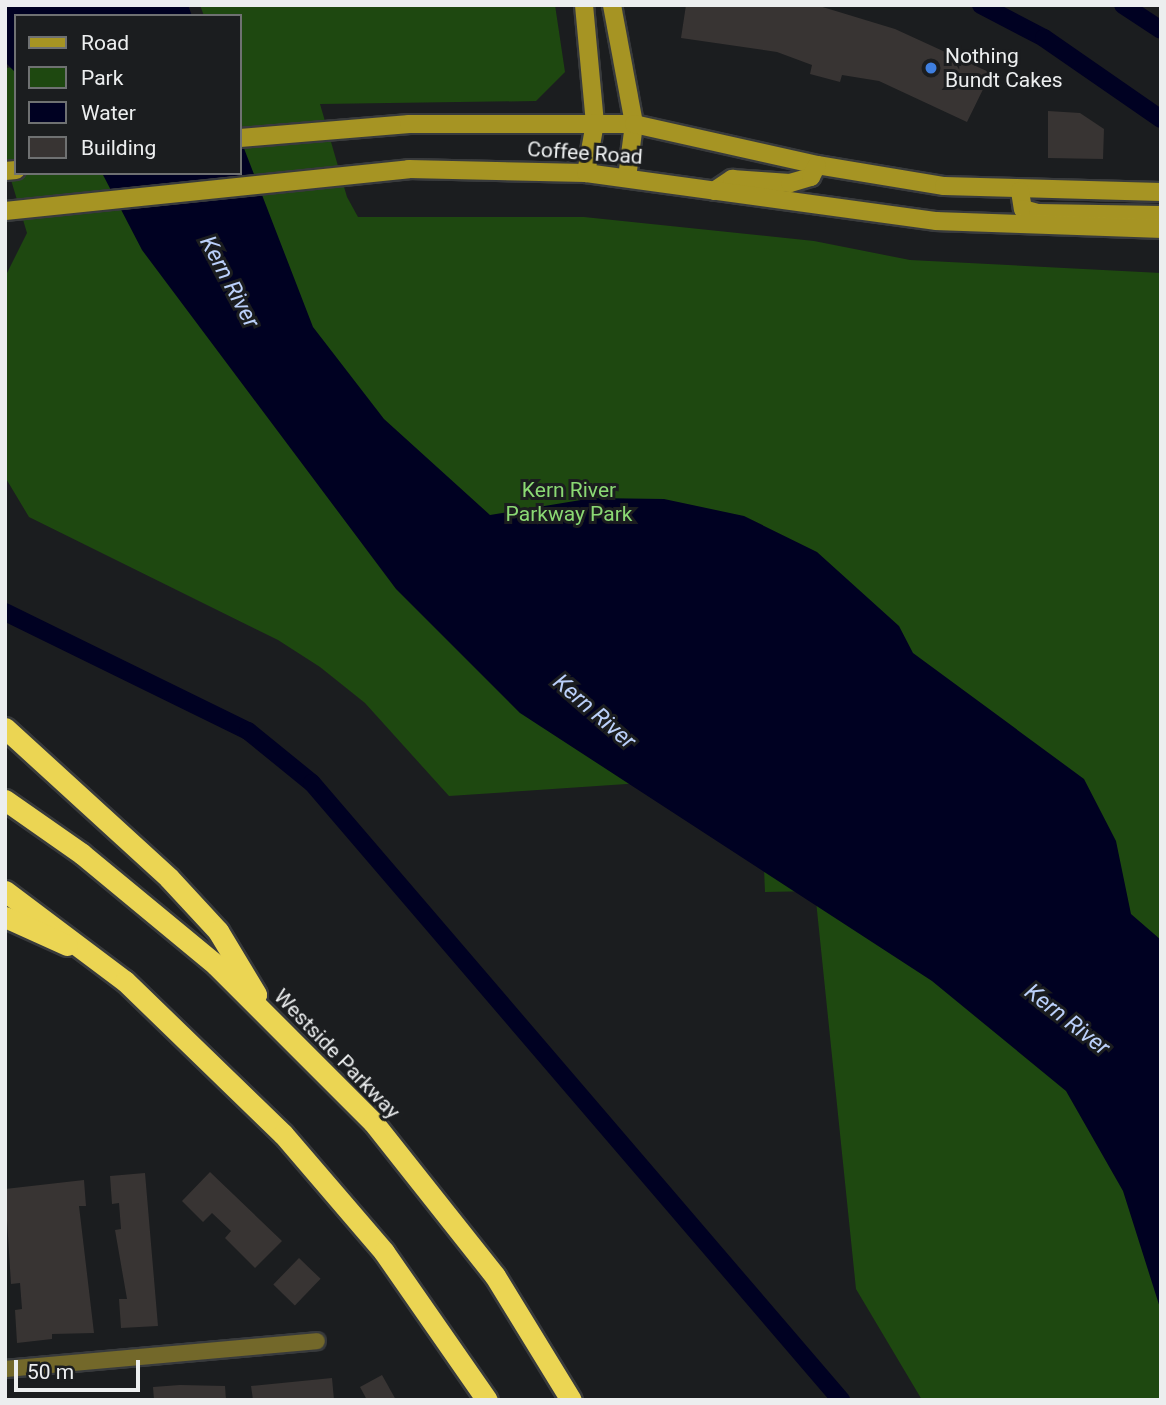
<!DOCTYPE html>
<html>
<head>
<meta charset="utf-8">
<style>
  body { margin:0 }
  #map { position:relative; width:1166px; height:1405px; overflow:hidden; background:#1b1d1f; font-family:Roboto,sans-serif }
  div>[style] { position:absolute }
  .green>* { inset:0; background:#1e4810 }
  .water>* { inset:0; background:#000122 }
  .canal>* { height:18px; margin:-9px; padding:0 9px; transform-origin:9px; border-radius:9px; background:#000122 }
  .building>* { inset:0; background:#383433; transform-origin:0 0 }
  .roads { filter:drop-shadow(2px 0 #383a3c) drop-shadow(-2px 0 #383a3c) drop-shadow(0 2px #383a3c) drop-shadow(0 -2px #383a3c) }
  .street>* { height:16px; margin:-8px; padding:0 8px; transform-origin:8px; border-radius:8px; background:#73682a }
  .secondary>* { height:18px; margin:-9px; padding:0 9px; transform-origin:9px; border-radius:9px; background:#a69423 }
  .highway>* { height:21px; margin:-10.5px; padding:0 10.5px; transform-origin:10.5px; border-radius:10.5px; background:#ebd553 }
  .dots>* { width:19px; height:19px; translate:-50% -50%; box-sizing:border-box; border:4px solid #1b1d1f; border-radius:50% }
  span { translate:-50% -50%; white-space:nowrap; text-align:center; line-height:1.15; -webkit-text-stroke:6px #1b1d1f; paint-order:stroke }
  .poi-label { font-size:21px; color:#eceeef }
  .left { translate:0 -50%; text-align:left }
  .street-label { font-size:21px; color:#eceeef }
  .park-label { font-size:21px; color:#8bd974 }
  .water-label { font-size:23px; color:#bbd0fa; font-style:italic }
  .frame { position:absolute; inset:0; border:7px solid #eceeef; pointer-events:none }
  .legend { position:absolute; left:14px; top:14px; width:228px; height:161px; box-sizing:border-box; background:#1b1d1f; border:2px solid #6f7172; margin:0; padding:9px 12px; list-style:none; font-size:21px; color:#eceeef }
  .legend li { display:flex; align-items:center; gap:14px; height:35px }
  .legend b { width:35px; border:2px solid #6f7172 }
  .scale { position:absolute; left:14px; top:1360px; width:126px; height:32px; box-sizing:border-box; border:4px solid #eceeef; border-top:0; padding-left:9px; font-size:21px; line-height:24px; white-space:nowrap; color:#eceeef; -webkit-text-stroke:5px #1b1d1f; paint-order:stroke }
</style>
</head>
<body>
<div id="map">
  <div class="green">
    <i style="clip-path:polygon(200px 5px,555px 5px,565px 72px,536px 101px,320px 104px,347px 197px,358px 217px,584px 217px,814px 241px,910px 260px,1161px 273px,1161px 1400px,922px 1400px,856px 1289px,815px 891px,765px 892px,760px 775px,449px 796px,365px 703px,320px 667px,278px 640px,29px 517px,5px 477px,5px 277px,27px 233px,5px 160px,5px 68px,16px 67px,16px 173px,240px 173px,240px 16px,204px 16px)"></i>
  </div>
  <div class="water">
    <i style="clip-path:polygon(5px 5px,188px 5px,192px 16px,16px 16px,16px 73px,5px 62px)"></i>
    <i style="clip-path:polygon(240px 138px,313px 327px,384px 419px,490px 515px,593px 498px,664px 499px,744px 516px,817px 552px,899px 626px,913px 653px,1084px 779px,1116px 841px,1131px 914px,1161px 940px,1161px 1311px,1123px 1191px,1066px 1091px,932px 981px,520px 713px,396px 589px,142px 250px,102px 173px,240px 173px)"></i>
  </div>
  <div class="canal">
    <i style="left:981px;top:5px;width:71px;rotate:27.6deg"></i>
    <i style="left:1044px;top:38px;width:142px;rotate:34.7deg"></i>
    <i style="left:1123px;top:5px;width:45px;rotate:33.3deg"></i>
    <i style="left:5px;top:612px;width:271px;rotate:26.1deg"></i>
    <i style="left:248px;top:731px;width:82px;rotate:39.1deg"></i>
    <i style="left:312px;top:783px;width:813px;rotate:49.39deg"></i>
  </div>
  <div class="building">
    <i style="clip-path:polygon(686px 5px,816px 5px,895px 29px,991px 73px,967px 122px,879px 81px,842px 75px,840px 82px,810px 74px,812px 65px,777px 52px,681px 38px)"></i>
    <i style="clip-path:polygon(1048px 111px,1080px 113px,1104px 129px,1103px 159px,1048px 158px)"></i>
    <i style="clip-path:polygon(210px 1172px,282px 1241px,255px 1268px,225px 1238px,231px 1231px,212px 1213px,203px 1222px,182px 1201px)"></i>
    <i style="clip-path:polygon(145px 1173px,158px 1326px,121px 1328px,119px 1299px,127px 1299px,115px 1230px,121px 1229px,119px 1203px,112px 1204px,110px 1176px)"></i>
    <i style="clip-path:polygon(84px 1180px,86px 1206px,79px 1206px,94px 1333px,52px 1334px,52px 1339px,17px 1343px,15px 1310px,22px 1309px,20px 1283px,11px 1284px,5px 1189px)"></i>
    <i style="left:299px;top:1258px;width:30px;height:37px;rotate:44deg"></i>
    <i style="clip-path:polygon(382px 1375px,396px 1400px,367px 1400px,360px 1387px)"></i>
    <i style="clip-path:polygon(332px 1378px,334px 1400px,253px 1400px,251px 1386px)"></i>
    <i style="clip-path:polygon(180px 1385px,225px 1386px,226px 1400px,154px 1400px,153px 1387px)"></i>
  </div>
  <div class="roads">
    <div class="street">
      <i style="left:5px;top:1369px;width:313px;rotate:-5.1deg"></i>
    </div>
    <div class="secondary">
      <i style="left:584px;top:5px;width:119px;rotate:84.7deg"></i>
      <i style="left:595px;top:123px;width:51px;rotate:100.2deg"></i>
      <i style="left:612px;top:5px;width:121px;rotate:79.5deg"></i>
      <i style="left:634px;top:124px;width:54px;rotate:97.4deg"></i>
      <i style="left:240px;top:138px;width:170px;rotate:-4.7deg"></i>
      <i style="left:409px;top:124px;width:225px"></i>
      <i style="left:634px;top:124px;width:188px;rotate:12.6deg"></i>
      <i style="left:817px;top:165px;width:129px;rotate:9.4deg"></i>
      <i style="left:944px;top:186px;width:217px;rotate:1.6deg"></i>
      <i style="left:5px;top:171px;width:11px;rotate:-5deg"></i>
      <i style="left:714px;top:191px;width:22px;rotate:-34deg"></i>
      <i style="left:732px;top:179px;width:58px;rotate:3.9deg"></i>
      <i style="left:790px;top:183px;width:22px;rotate:-16deg"></i>
      <i style="left:811px;top:177px;width:13px;rotate:-63deg"></i>
      <i style="left:1020px;top:191px;width:18px;rotate:81deg"></i>
      <i style="left:1023px;top:209px;width:16px;rotate:15deg"></i>
      <i style="left:1038px;top:213px;width:123px;rotate:0.9deg"></i>
      <i style="left:5px;top:211px;width:406px;rotate:-5.9deg"></i>
      <i style="left:409px;top:169px;width:177px;rotate:1.3deg"></i>
      <i style="left:586px;top:173px;width:354px;rotate:7.8deg"></i>
      <i style="left:937px;top:221px;width:224px;rotate:2deg"></i>
    </div>
    <div class="highway">
      <i style="left:5px;top:728px;width:222px;rotate:42.4deg"></i>
      <i style="left:169px;top:878px;width:72px;rotate:47.2deg"></i>
      <i style="left:218px;top:931px;width:74px;rotate:58.9deg"></i>
      <i style="left:5px;top:800px;width:94px;rotate:35deg"></i>
      <i style="left:82px;top:854px;width:174px;rotate:39.6deg"></i>
      <i style="left:216px;top:965px;width:222px;rotate:45deg"></i>
      <i style="left:373px;top:1122px;width:196px;rotate:51.6deg"></i>
      <i style="left:495px;top:1276px;width:145px;rotate:58.5deg"></i>
      <i style="left:5px;top:891px;width:150px;rotate:36.9deg"></i>
      <i style="left:125px;top:981px;width:220px;rotate:44.1deg"></i>
      <i style="left:283px;top:1134px;width:155px;rotate:49.4deg"></i>
      <i style="left:384px;top:1252px;width:180px;rotate:55.2deg"></i>
      <i style="left:5px;top:917px;width:68px;rotate:24.3deg"></i>
    </div>
  </div>
  <div class="dots">
    <i style="left:931px;top:68px;background:#3f7fe0"></i>
  </div>
  <div class="poi-label">
    <span class="left" style="left:945px;top:68px">Nothing<br>Bundt Cakes</span>
  </div>
  <div class="street-label">
    <span style="left:585px;top:153px;rotate:4deg">Coffee Road</span>
    <span style="left:337px;top:1054px;rotate:46deg">Westside Parkway</span>
  </div>
  <div class="park-label">
    <span style="left:569px;top:502px">Kern River<br>Parkway Park</span>
  </div>
  <div class="water-label">
    <span style="left:229px;top:282px;rotate:62deg">Kern River</span>
    <span style="left:594px;top:712px;rotate:41deg">Kern River</span>
    <span style="left:1067px;top:1020px;rotate:38deg">Kern River</span>
  </div>
  <div class="frame"></div>
  <ul class="legend">
  <li><b style="height:9px;background:#a69423"></b>Road</li>
  <li><b style="height:19px;background:#1e4810"></b>Park</li>
  <li><b style="height:19px;background:#000122"></b>Water</li>
  <li><b style="height:19px;background:#383433"></b>Building</li>
  </ul>
  <div class="scale">50 m</div>
</div>
</body>
</html>
